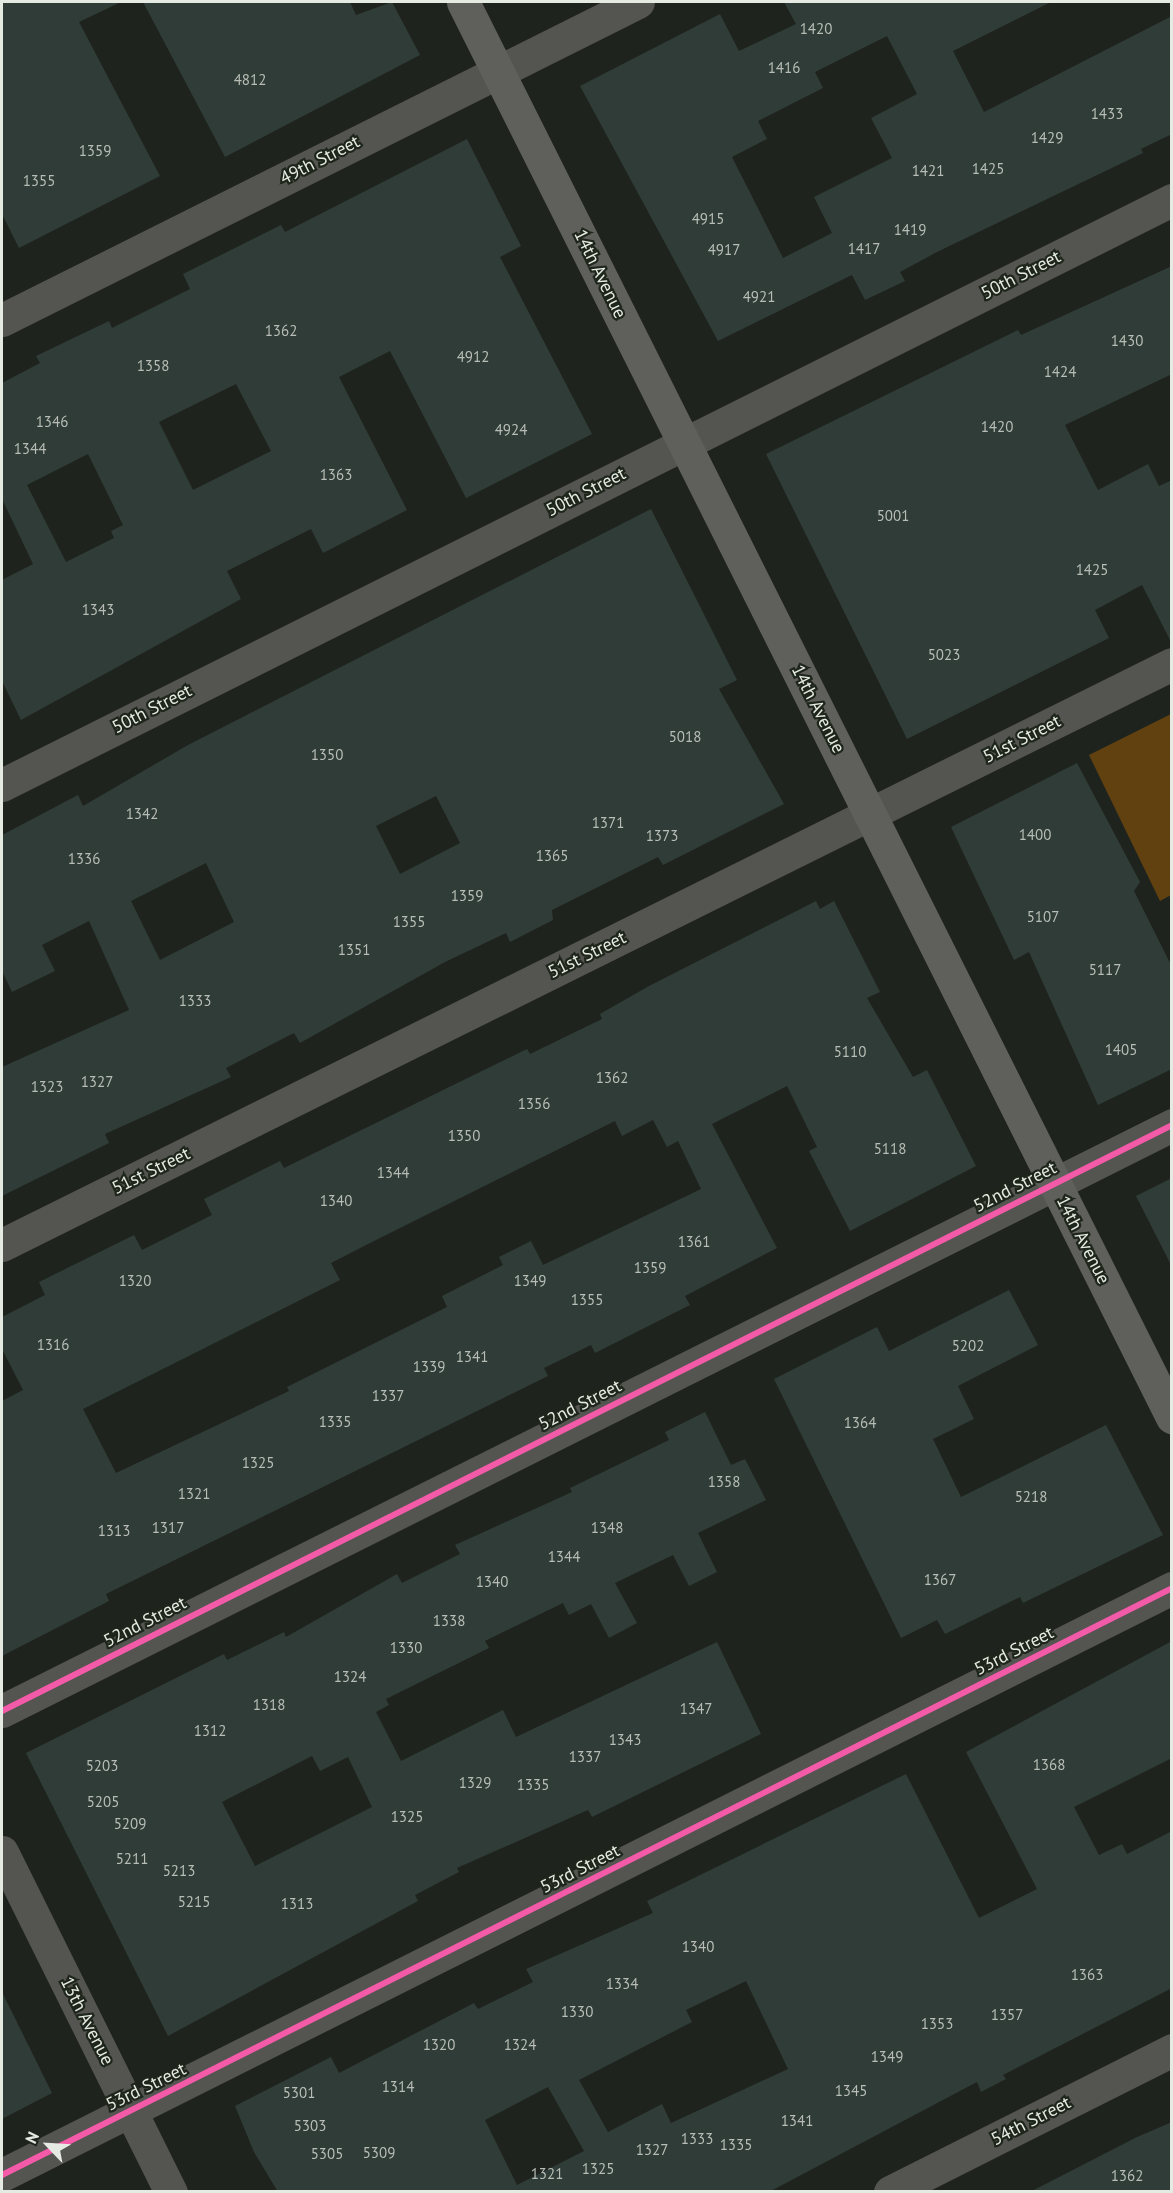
<!DOCTYPE html>
<html>
<head>
<meta charset="utf-8">
<style>
  body { margin:0 }
  #map { position:relative; width:1173px; height:2193px; overflow:hidden; background:#1f231e; font-family:"PT Sans",sans-serif }
  div>[style] { position:absolute }
  .forest>* { inset:0; background:#624110 }
  .building>* { inset:0; background:#303c37 }
  .street>* { height:33px; margin:-16.5px; padding:0 16.5px; transform-origin:16.5px; border-radius:16.5px; background:#545451 }
  .secondary>* { height:33px; margin:-16.5px; padding:0 16.5px; transform-origin:16.5px; border-radius:16.5px; background:#5f5f5c }
  .cycleway>* { height:6px; margin:-3px; padding:0 3px; transform-origin:3px; border-radius:3px; background:#f35aa7 }
  span { translate:-50% -50%; white-space:nowrap; text-align:center; line-height:1.15; -webkit-text-stroke:4.5px #1e261b; paint-order:stroke }
  .number-label { font-size:15px; color:#b8beb7 }
  .number-label span { -webkit-text-stroke-width:0 }
  .street-label { font-size:18px; color:#e5eae2 }
  .frame { position:absolute; inset:0; border:3px solid #e5eae2; pointer-events:none }
  .north { position:absolute; left:18px; top:2115px; width:60px; height:60px; -webkit-text-stroke:4px #1e261b; paint-order:stroke; rotate:295deg; font-size:16px; font-weight:700; line-height:24px; text-align:center; color:#e5eae2 }
  .north::after { content:''; display:block; margin:auto; width:21px; height:27px; background:#e5eae2; clip-path:polygon(50% 0,100% 100%,50% 72%,0 100%) }
</style>
</head>
<body>
<div id="map">
  <div class="forest">
    <i style="clip-path:polygon(1171px 714px,1171px 895px,1160px 901px,1089px 755px)"></i>
  </div>
  <div class="building">
    <i style="clip-path:polygon(2px 2px,121px 2px,79px 22px,160px 176px,19px 248px,2px 214px)"></i>
    <i style="clip-path:polygon(143px 2px,350px 2px,356px 15px,392px 2px,420px 55px,225px 157px)"></i>
    <i style="clip-path:polygon(evenodd,784px 2px,1051px 2px,953px 51px,984px 112px,1172px 16px,1172px 134px,1141px 149px,1143px 153px,937px 252px,900px 272px,905px 281px,865px 300px,852px 275px,718px 341px,580px 86px,720px 14px,739px 51px,796px 24px,784px 2px,887px 36px,917px 94px,871px 118px,892px 158px,814px 197px,832px 233px,783px 258px,732px 157px,767px 139px,758px 121px,823px 88px,815px 72px,887px 36px)"></i>
    <i style="clip-path:polygon(evenodd,467px 139px,521px 246px,500px 257px,592px 434px,466px 498px,390px 351px,339px 377px,407px 510px,323px 553px,311px 529px,227px 571px,241px 599px,21px 720px,2px 681px,2px 580px,33px 564px,2px 499px,2px 383px,40px 363px,36px 356px,109px 321px,112px 328px,190px 289px,183px 274px,281px 225px,285px 232px,467px 139px,236px 384px,271px 451px,193px 490px,159px 422px,236px 384px,467px 139px,88px 454px,123px 525px,111px 531px,114px 538px,66px 562px,27px 485px,88px 454px)"></i>
    <i style="clip-path:polygon(1172px 266px,1172px 374px,1065px 425px,1098px 490px,1148px 464px,1159px 486px,1172px 480px,1172px 644px,1142px 585px,1095px 610px,1109px 638px,907px 739px,766px 454px,1018px 330px,1021px 335px)"></i>
    <i style="clip-path:polygon(evenodd,651px 509px,737px 680px,719px 689px,784px 804px,663px 865px,658px 857px,552px 910px,553px 920px,510px 942px,506px 933px,445px 962px,300px 1043px,294px 1033px,226px 1068px,231px 1077px,105px 1134px,109px 1143px,2px 1196px,2px 1067px,129px 1010px,89px 921px,42px 945px,55px 971px,12px 992px,2px 971px,2px 835px,78px 795px,83px 806px,188px 745px,651px 509px,436px 796px,460px 843px,400px 874px,376px 826px,436px 796px,651px 509px,206px 863px,234px 922px,160px 960px,131px 901px,206px 863px)"></i>
    <i style="clip-path:polygon(1077px 763px,1140px 882px,1134px 891px,1172px 967px,1172px 1069px,1098px 1105px,1029px 952px,1014px 960px,951px 827px)"></i>
    <i style="clip-path:polygon(evenodd,816px 901px,820px 909px,834px 901px,880px 992px,867px 998px,913px 1077px,927px 1070px,976px 1166px,850px 1231px,809px 1151px,817px 1147px,787px 1086px,712px 1124px,777px 1248px,685px 1296px,690px 1305px,595px 1353px,591px 1345px,544px 1368px,548px 1376px,106px 1594px,109px 1601px,2px 1656px,2px 1401px,23px 1390px,2px 1349px,2px 1317px,45px 1295px,39px 1282px,134px 1235px,142px 1250px,212px 1215px,204px 1199px,280px 1161px,284px 1168px,527px 1049px,530px 1054px,602px 1019px,600px 1014px,649px 986px,816px 901px,653px 1120px,667px 1147px,678px 1141px,701px 1189px,543px 1265px,531px 1241px,499px 1257px,503px 1265px,442px 1296px,447px 1307px,287px 1387px,289px 1391px,116px 1473px,83px 1409px,340px 1280px,331px 1263px,374px 1241px,615px 1121px,622px 1136px,653px 1120px)"></i>
    <i style="clip-path:polygon(1172px 1178px,1172px 1267px,1136px 1196px)"></i>
    <i style="clip-path:polygon(1009px 1290px,1038px 1345px,958px 1386px,974px 1419px,933px 1439px,961px 1497px,1106px 1425px,1163px 1535px,1023px 1603px,1020px 1597px,945px 1634px,937px 1620px,901px 1638px,774px 1379px,877px 1327px,889px 1351px)"></i>
    <i style="clip-path:polygon(evenodd,705px 1412px,731px 1465px,745px 1459px,766px 1500px,698px 1533px,717px 1572px,689px 1586px,673px 1555px,615px 1583px,637px 1623px,609px 1638px,591px 1604px,569px 1615px,563px 1603px,485px 1641px,489px 1648px,386px 1699px,389px 1705px,376px 1712px,401px 1761px,503px 1710px,516px 1737px,717px 1642px,761px 1734px,592px 1817px,588px 1810px,457px 1868px,459px 1872px,415px 1895px,418px 1901px,168px 2036px,26px 1753px,224px 1654px,227px 1660px,284px 1632px,286px 1637px,397px 1574px,402px 1583px,460px 1554px,455px 1545px,572px 1492px,570px 1488px,669px 1440px,665px 1432px,705px 1412px,312px 1756px,320px 1771px,348px 1757px,372px 1807px,255px 1866px,222px 1802px,312px 1756px)"></i>
    <i style="clip-path:polygon(evenodd,1172px 1641px,1172px 1758px,1074px 1807px,1099px 1855px,1122px 1844px,1127px 1854px,1172px 1831px,1172px 1988px,1003px 2075px,1006px 2079px,981px 2092px,977px 2082px,769px 2192px,278px 2192px,254px 2152px,235px 2106px,331px 2057px,339px 2073px,474px 2003px,478px 2009px,533px 1982px,526px 1969px,653px 1913px,647px 1901px,906px 1774px,979px 1918px,1037px 1889px,966px 1752px,1172px 1641px,746px 1981px,788px 2069px,671px 2123px,662px 2104px,608px 2132px,579px 2080px,692px 2022px,686px 2010px,746px 1981px,1172px 1641px,548px 2087px,584px 2151px,517px 2185px,485px 2120px,548px 2087px)"></i>
    <i style="clip-path:polygon(2px 1992px,52px 2093px,2px 2119px)"></i>
    <i style="clip-path:polygon(1172px 2122px,1172px 2192px,1030px 2192px,1137px 2137px)"></i>
  </div>
  <div class="street">
    <i style="left:2px;top:320px;width:711px;rotate:-26.57deg"></i>
    <i style="left:2px;top:785px;width:1308px;rotate:-26.57deg"></i>
    <i style="left:2px;top:1245px;width:1306px;rotate:-26.41deg"></i>
    <i style="left:2px;top:1711px;width:1309px;rotate:-26.6deg"></i>
    <i style="left:2px;top:1852px;width:380px;rotate:63.6deg"></i>
    <i style="left:2px;top:2175px;width:1309px;rotate:-26.64deg"></i>
    <i style="left:890px;top:2192px;width:316px;rotate:-26.7deg"></i>
  </div>
  <div class="secondary">
    <i style="left:463px;top:2px;width:1583px;rotate:63.39deg"></i>
  </div>
  <div class="cycleway">
    <i style="left:2px;top:1711px;width:1309px;rotate:-26.6deg"></i>
    <i style="left:2px;top:2175px;width:1309px;rotate:-26.64deg"></i>
  </div>
  <div class="number-label">
    <span style="left:816px;top:29px">1420</span>
    <span style="left:784px;top:68px">1416</span>
    <span style="left:250px;top:80px">4812</span>
    <span style="left:1107px;top:114px">1433</span>
    <span style="left:1047px;top:138px">1429</span>
    <span style="left:95px;top:151px">1359</span>
    <span style="left:988px;top:169px">1425</span>
    <span style="left:928px;top:171px">1421</span>
    <span style="left:39px;top:181px">1355</span>
    <span style="left:708px;top:219px">4915</span>
    <span style="left:910px;top:230px">1419</span>
    <span style="left:864px;top:249px">1417</span>
    <span style="left:724px;top:250px">4917</span>
    <span style="left:759px;top:297px">4921</span>
    <span style="left:281px;top:331px">1362</span>
    <span style="left:1127px;top:341px">1430</span>
    <span style="left:473px;top:357px">4912</span>
    <span style="left:153px;top:366px">1358</span>
    <span style="left:1060px;top:372px">1424</span>
    <span style="left:52px;top:422px">1346</span>
    <span style="left:997px;top:427px">1420</span>
    <span style="left:511px;top:430px">4924</span>
    <span style="left:30px;top:449px">1344</span>
    <span style="left:336px;top:475px">1363</span>
    <span style="left:893px;top:516px">5001</span>
    <span style="left:1092px;top:570px">1425</span>
    <span style="left:98px;top:610px">1343</span>
    <span style="left:944px;top:655px">5023</span>
    <span style="left:685px;top:737px">5018</span>
    <span style="left:327px;top:755px">1350</span>
    <span style="left:142px;top:814px">1342</span>
    <span style="left:608px;top:823px">1371</span>
    <span style="left:1035px;top:835px">1400</span>
    <span style="left:662px;top:836px">1373</span>
    <span style="left:552px;top:856px">1365</span>
    <span style="left:84px;top:859px">1336</span>
    <span style="left:467px;top:896px">1359</span>
    <span style="left:1043px;top:917px">5107</span>
    <span style="left:409px;top:922px">1355</span>
    <span style="left:354px;top:950px">1351</span>
    <span style="left:1105px;top:970px">5117</span>
    <span style="left:195px;top:1001px">1333</span>
    <span style="left:1121px;top:1050px">1405</span>
    <span style="left:850px;top:1052px">5110</span>
    <span style="left:612px;top:1078px">1362</span>
    <span style="left:97px;top:1082px">1327</span>
    <span style="left:47px;top:1087px">1323</span>
    <span style="left:534px;top:1104px">1356</span>
    <span style="left:464px;top:1136px">1350</span>
    <span style="left:890px;top:1149px">5118</span>
    <span style="left:393px;top:1173px">1344</span>
    <span style="left:336px;top:1201px">1340</span>
    <span style="left:694px;top:1242px">1361</span>
    <span style="left:650px;top:1268px">1359</span>
    <span style="left:135px;top:1281px">1320</span>
    <span style="left:530px;top:1281px">1349</span>
    <span style="left:587px;top:1300px">1355</span>
    <span style="left:53px;top:1345px">1316</span>
    <span style="left:968px;top:1346px">5202</span>
    <span style="left:472px;top:1357px">1341</span>
    <span style="left:429px;top:1367px">1339</span>
    <span style="left:388px;top:1396px">1337</span>
    <span style="left:335px;top:1422px">1335</span>
    <span style="left:860px;top:1423px">1364</span>
    <span style="left:258px;top:1463px">1325</span>
    <span style="left:724px;top:1482px">1358</span>
    <span style="left:194px;top:1494px">1321</span>
    <span style="left:1031px;top:1497px">5218</span>
    <span style="left:168px;top:1528px">1317</span>
    <span style="left:607px;top:1528px">1348</span>
    <span style="left:114px;top:1531px">1313</span>
    <span style="left:564px;top:1557px">1344</span>
    <span style="left:940px;top:1580px">1367</span>
    <span style="left:492px;top:1582px">1340</span>
    <span style="left:449px;top:1621px">1338</span>
    <span style="left:406px;top:1648px">1330</span>
    <span style="left:350px;top:1677px">1324</span>
    <span style="left:269px;top:1705px">1318</span>
    <span style="left:696px;top:1709px">1347</span>
    <span style="left:210px;top:1731px">1312</span>
    <span style="left:625px;top:1740px">1343</span>
    <span style="left:585px;top:1757px">1337</span>
    <span style="left:1049px;top:1765px">1368</span>
    <span style="left:102px;top:1766px">5203</span>
    <span style="left:475px;top:1783px">1329</span>
    <span style="left:533px;top:1785px">1335</span>
    <span style="left:103px;top:1802px">5205</span>
    <span style="left:407px;top:1817px">1325</span>
    <span style="left:130px;top:1824px">5209</span>
    <span style="left:132px;top:1859px">5211</span>
    <span style="left:179px;top:1871px">5213</span>
    <span style="left:194px;top:1902px">5215</span>
    <span style="left:297px;top:1904px">1313</span>
    <span style="left:698px;top:1947px">1340</span>
    <span style="left:1087px;top:1975px">1363</span>
    <span style="left:622px;top:1984px">1334</span>
    <span style="left:577px;top:2012px">1330</span>
    <span style="left:1007px;top:2015px">1357</span>
    <span style="left:937px;top:2024px">1353</span>
    <span style="left:439px;top:2045px">1320</span>
    <span style="left:520px;top:2045px">1324</span>
    <span style="left:887px;top:2057px">1349</span>
    <span style="left:398px;top:2087px">1314</span>
    <span style="left:851px;top:2091px">1345</span>
    <span style="left:299px;top:2093px">5301</span>
    <span style="left:797px;top:2121px">1341</span>
    <span style="left:310px;top:2126px">5303</span>
    <span style="left:697px;top:2139px">1333</span>
    <span style="left:736px;top:2145px">1335</span>
    <span style="left:652px;top:2150px">1327</span>
    <span style="left:379px;top:2153px">5309</span>
    <span style="left:327px;top:2154px">5305</span>
    <span style="left:598px;top:2169px">1325</span>
    <span style="left:547px;top:2174px">1321</span>
    <span style="left:1127px;top:2176px">1362</span>
  </div>
  <div class="street-label">
    <span style="left:320px;top:160px;rotate:-27deg">49th Street</span>
    <span style="left:600px;top:274px;rotate:64deg">14th Avenue</span>
    <span style="left:1021px;top:275px;rotate:-27deg">50th Street</span>
    <span style="left:586px;top:492px;rotate:-27deg">50th Street</span>
    <span style="left:152px;top:709px;rotate:-27deg">50th Street</span>
    <span style="left:818px;top:709px;rotate:63deg">14th Avenue</span>
    <span style="left:1022px;top:739px;rotate:-27deg">51st Street</span>
    <span style="left:587px;top:955px;rotate:-26deg">51st Street</span>
    <span style="left:151px;top:1171px;rotate:-26deg">51st Street</span>
    <span style="left:1015px;top:1187px;rotate:-27deg">52nd Street</span>
    <span style="left:1083px;top:1240px;rotate:63deg">14th Avenue</span>
    <span style="left:580px;top:1405px;rotate:-27deg">52nd Street</span>
    <span style="left:145px;top:1622px;rotate:-27deg">52nd Street</span>
    <span style="left:1014px;top:1651px;rotate:-27deg">53rd Street</span>
    <span style="left:580px;top:1869px;rotate:-27deg">53rd Street</span>
    <span style="left:87px;top:2021px;rotate:63deg">13th Avenue</span>
    <span style="left:146px;top:2087px;rotate:-26deg">53rd Street</span>
    <span style="left:1031px;top:2121px;rotate:-27deg">54th Street</span>
  </div>
  <div class="frame"></div>
  <div class="north">N</div>
</div>
</body>
</html>
